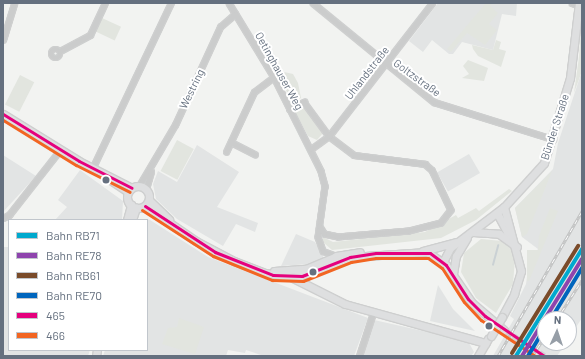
<!DOCTYPE html>
<html>
<head>
<meta charset="utf-8">
<style>
  body { margin:0 }
  #map { position:relative; width:585px; height:359px; overflow:hidden; background:#f2f3f1; font-family:Barlow,sans-serif }
  div>[style] { position:absolute }
  .built>* { inset:0; background:#e2e4e4; transform-origin:0 0 }
  .green>* { inset:0; background:#e2e5df; transform-origin:0 0 }
  .stream>* { height:1.5px; margin:-0.75px; padding:0 0.75px; transform-origin:0.75px; border-radius:0.75px; background:#cad1d4 }
  .secondary-tunnel>* { height:7px; margin-top:-3.5px; transform-origin:0; background:repeating-linear-gradient(90deg,#cfd2d4 0 7px,transparent 0 10.5px) }
  .roads { filter:drop-shadow(1px 0 #cecfcf) drop-shadow(-1px 0 #cecfcf) drop-shadow(0 1px #cecfcf) drop-shadow(0 -1px #cecfcf) }
  .street>* { height:4.5px; margin:-2.25px; padding:0 2.25px; transform-origin:2.25px; border-radius:2.25px; background:#cbcccc }
  .street>.ring { margin:-2.25px; padding:0; box-sizing:content-box; background:none; border:4.5px solid #cbcccc; border-radius:50% }
  .secondary>* { height:7px; margin:-3.5px; padding:0 3.5px; transform-origin:3.5px; border-radius:3.5px; background:#dedfe0 }
  .secondary>.ring { margin:-3.5px; padding:0; box-sizing:content-box; background:none; border:7px solid #dedfe0; border-radius:50% }
  .rail>* { height:3px; margin-top:-1.5px; transform-origin:0; background:repeating-linear-gradient(90deg,#fff 0 4.5px,#c1c2c2 0 9px); box-sizing:border-box; border-block:1px solid #c1c2c2 }
  .bridges { filter:drop-shadow(1px 0 #cecfcf) drop-shadow(-1px 0 #cecfcf) drop-shadow(0 1px #cecfcf) drop-shadow(0 -1px #cecfcf) }
  .secondary-bridge>* { height:7px; margin:-3.5px; padding:0 3.5px; transform-origin:3.5px; border-radius:3.5px; background:#dedfe0 }
  .bus-1>* { height:3px; margin:-1.5px; padding:0 1.5px; transform-origin:1.5px; border-radius:1.5px; background:#e5007d }
  .bus-2>* { height:3px; margin:-1.5px; padding:0 1.5px; transform-origin:1.5px; border-radius:1.5px; background:#f26522 }
  .rail-1>* { height:4px; margin:-2px; padding:0 2px; transform-origin:2px; border-radius:2px; background:#00a9ce }
  .rail-2>* { height:4px; margin:-2px; padding:0 2px; transform-origin:2px; border-radius:2px; background:#8e44ad }
  .rail-3>* { height:4px; margin:-2px; padding:0 2px; transform-origin:2px; border-radius:2px; background:#7a4b2a }
  .rail-4>* { height:4px; margin:-2px; padding:0 2px; transform-origin:2px; border-radius:2px; background:#0065bd }
  .dots>* { width:11px; height:11px; translate:-50% -50%; box-sizing:border-box; border:2px solid #fff; border-radius:50% }
  span { translate:-50% -50%; white-space:nowrap; text-align:center; line-height:1.15; -webkit-text-stroke:4px #fff; paint-order:stroke }
  .street-label { font-size:11px; color:#65707f }
  .frame { position:absolute; inset:0; border:4px solid #65707f; pointer-events:none }
  .legend { position:absolute; left:8px; top:219px; width:140px; height:132px; box-sizing:border-box; background:#fff; border:1px solid #c1c6cc; margin:0; padding:5px 7px; list-style:none; font-size:12px; color:#65707f }
  .legend li { display:flex; align-items:center; gap:8px; height:20px }
  .legend b { width:20px; border:1px solid #c1c6cc }
  .north { position:absolute; left:537px; top:311px; width:40px; height:40px; box-sizing:border-box; background:#fff; border:1px solid #c1c6cc; border-radius:50%; rotate:3deg; font-size:11px; font-weight:700; line-height:16px; text-align:center; color:#65707f }
  .north::after { content:''; display:block; margin:auto; width:14px; height:18px; background:#969ea7; clip-path:polygon(50% 0,100% 100%,50% 72%,0 100%) }
</style>
</head>
<body>
<div id="map">
  <div class="built">
    <i style="clip-path:polygon(438px 3px,517px 3px,516px 16px,502px 14px,493px 50px,462px 42px,453px 54px,449px 54px,432px 40px,423px 52px,409px 41px)"></i>
    <i style="clip-path:polygon(582px 71px,582px 318px,569px 338px,569px 319px,545px 319px,545px 343px,566px 343px,557px 356px,493px 356px,514px 319px,510px 316px,526px 284px,529px 262px,538px 249px,522px 237px,515px 208px,553px 169px,558px 143px)"></i>
    <i style="clip-path:polygon(197px 145px,239px 172px,217px 207px,258px 223px,255px 232px,236px 224px,223px 246px,177px 219px,156px 199px,153px 184px,158px 171px,177px 182px)"></i>
    <i style="left:469px;top:154px;width:22px;height:37px;rotate:60deg"></i>
    <i style="clip-path:polygon(3px 155px,36px 176px,3px 212px)"></i>
    <i style="clip-path:polygon(80px 170px,123px 201px,122px 220px,55px 220px,67px 207px,58px 200px)"></i>
    <i style="clip-path:polygon(146px 219px,150px 220px,208px 257px,368px 318px,354px 356px,264px 356px,246px 350px,245px 353px,228px 350px,226px 356px,103px 356px,105px 350px,147px 350px,147px 220px,142px 220px)"></i>
    <i style="clip-path:polygon(296px 234px,315px 242px,324px 258px,310px 264px,281px 266px)"></i>
    <i style="clip-path:polygon(3px 247px,9px 247px,9px 350px,90px 350px,88px 356px,3px 356px)"></i>
    <i style="clip-path:polygon(438px 285px,453px 309px,475px 331px,430px 321px)"></i>
    <i style="clip-path:polygon(374px 320px,468px 341px,474px 352px,471px 356px,363px 356px)"></i>
  </div>
  <div class="green">
    <i style="clip-path:polygon(486px 3px,492px 3px,490px 6px,498px 13px,489px 24px,497px 30px,485px 45px,467px 33px,451px 52px,447px 49px)"></i>
    <i style="clip-path:polygon(582px 15px,582px 71px,574px 93px,579px 57px)"></i>
    <i style="left:102px;top:18px;width:21px;height:15px;rotate:25deg"></i>
    <i style="clip-path:polygon(496px 40px,501px 42px,499px 49px,506px 51px,501px 67px,478px 56px,473px 49px,472px 45px,493px 50px)"></i>
    <i style="clip-path:polygon(468px 60px,488px 68px,484px 81px,462px 78px,469px 74px,463px 66px)"></i>
    <i style="clip-path:polygon(284px 72px,293px 74px,298px 83px,301px 98px,292px 102px,281px 80px)"></i>
    <i style="left:20px;top:75px;width:16px;height:33px;rotate:27deg"></i>
    <i style="clip-path:polygon(303px 105px,323px 133px,317px 140px,308px 136px,294px 110px)"></i>
    <i style="left:177px;top:140px;width:19px;height:35px;rotate:28deg"></i>
    <i style="clip-path:polygon(552px 171px,527px 234px,522px 237px,515px 208px)"></i>
    <i style="clip-path:polygon(509px 189px,512px 191px,476px 220px,441px 238px,332px 250px,323px 242px,323px 237px,333px 242px,425px 232px,456px 215px,458px 218px,476px 208px,479px 211px)"></i>
    <i style="clip-path:polygon(550px 208px,558px 211px,529px 281px,527px 281px,527px 250px,538px 250px,539px 236px)"></i>
    <i style="clip-path:polygon(481px 239px,502px 241px,513px 251px,515px 259px,513px 284px,496px 313px,476px 298px,461px 272px,464px 253px)"></i>
    <i style="clip-path:polygon(179px 318px,204px 327px,195px 354px,162px 344px,168px 328px,177px 327px)"></i>
  </div>
  <div class="stream">
    <i style="left:493px;top:265px;width:20px;rotate:-75deg"></i>
  </div>
  <div class="secondary-tunnel">
    <i style="left:504px;top:330px;width:48px;rotate:33deg"></i>
  </div>
  <div class="roads">
    <div class="street">
      <i style="left:229px;top:3px;width:87px;rotate:58.7deg"></i>
      <i style="left:274px;top:77px;width:105px;rotate:63.4deg"></i>
      <i style="left:321px;top:171px;width:16px;rotate:75deg"></i>
      <i style="left:325px;top:186px;width:51px;rotate:97.8deg"></i>
      <i style="left:318px;top:237px;width:15px;rotate:70deg"></i>
      <i style="left:323px;top:251px;width:12px;rotate:20deg"></i>
      <i style="left:313px;top:3px;width:156px;rotate:39.3deg"></i>
      <i style="left:434px;top:102px;width:125px;rotate:17.3deg"></i>
      <i style="left:572px;top:3px;width:6px;rotate:18deg"></i>
      <i style="left:3px;top:40px;width:39px;rotate:-73deg"></i>
      <i class="ring" style="left:51px;top:49px;width:5.5px;height:5.5px"></i>
      <i style="left:60px;top:51px;width:34px;rotate:-28deg"></i>
      <i style="left:90px;top:35px;width:35px;rotate:-65deg"></i>
      <i style="left:289px;top:109px;width:17px;rotate:-25deg"></i>
      <i style="left:304px;top:102px;width:42px;rotate:53.7deg"></i>
      <i style="left:329px;top:136px;width:31px;rotate:37deg"></i>
      <i style="left:354px;top:155px;width:72px;rotate:7.2deg"></i>
      <i style="left:425px;top:164px;width:9px;rotate:41deg"></i>
      <i style="left:432px;top:170px;width:44px;rotate:64.6deg"></i>
      <i style="left:451px;top:210px;width:16px;rotate:128deg"></i>
      <i style="left:441px;top:223px;width:33px;rotate:166deg"></i>
      <i style="left:409px;top:231px;width:71px;rotate:175.2deg"></i>
      <i style="left:338px;top:237px;width:14px;rotate:-168deg"></i>
      <i style="left:324px;top:234px;width:9px;rotate:-122deg"></i>
      <i style="left:231px;top:142px;width:27px;rotate:27deg"></i>
      <i style="left:311px;top:149px;width:22px;rotate:-36deg"></i>
      <i style="left:329px;top:136px;width:168px;rotate:-52.2deg"></i>
      <i style="left:226px;top:152px;width:66px;rotate:-65deg"></i>
      <i style="left:254px;top:92px;width:25px;rotate:-37deg"></i>
      <i style="left:93px;top:167px;width:182px;rotate:-64.6deg"></i>
      <i style="left:139px;top:186px;width:71px;rotate:-59.5deg"></i>
      <i style="left:175px;top:125px;width:108px;rotate:-65.3deg"></i>
      <i style="left:220px;top:27px;width:20px;rotate:-41deg"></i>
      <i style="left:146px;top:189px;width:18px;rotate:-74deg"></i>
      <i style="left:3px;top:218px;width:7px;rotate:-27deg"></i>
      <i style="left:9px;top:215px;width:83px;rotate:-51.9deg"></i>
      <i style="left:359px;top:356px;width:45px;rotate:-72deg"></i>
    </div>
    <div class="secondary">
      <i style="left:3px;top:114px;width:89px;rotate:31.7deg"></i>
      <i style="left:79px;top:161px;width:59px;rotate:27deg"></i>
      <i style="left:109px;top:179px;width:23px;rotate:34deg"></i>
      <i class="ring" style="left:127px;top:186px;width:15px;height:15px"></i>
      <i style="left:149px;top:200px;width:28px;rotate:44deg"></i>
      <i style="left:145px;top:206px;width:62px;rotate:34.5deg"></i>
      <i style="left:196px;top:241px;width:43px;rotate:27.8deg"></i>
      <i style="left:234px;top:261px;width:34px;rotate:21deg"></i>
      <i style="left:266px;top:273px;width:25px;rotate:9deg"></i>
      <i style="left:291px;top:277px;width:60px;rotate:26.6deg"></i>
      <i style="left:345px;top:304px;width:146px;rotate:15.5deg"></i>
      <i style="left:497px;top:213px;width:30px;rotate:62deg"></i>
      <i style="left:127px;top:220px;width:16px;rotate:-75deg"></i>
      <i style="left:132px;top:220px;width:13px;rotate:-72deg"></i>
      <i style="left:473px;top:232px;width:26px;rotate:4deg"></i>
      <i style="left:499px;top:234px;width:22px;rotate:36deg"></i>
      <i style="left:423px;top:251px;width:34px;rotate:-15deg"></i>
      <i style="left:443px;top:262px;width:16px;rotate:-63deg"></i>
      <i style="left:450px;top:248px;width:68px;rotate:-37.2deg"></i>
      <i style="left:504px;top:207px;width:59px;rotate:-47.7deg"></i>
      <i style="left:544px;top:163px;width:89px;rotate:-73deg"></i>
      <i style="left:570px;top:78px;width:76px;rotate:-83.2deg"></i>
      <i style="left:274px;top:271px;width:32px;rotate:-4deg"></i>
      <i style="left:306px;top:269px;width:33px;rotate:-23deg"></i>
      <i style="left:336px;top:256px;width:24px;rotate:-9deg"></i>
      <i style="left:453px;top:274px;width:18px;rotate:-81deg"></i>
      <i style="left:456px;top:256px;width:21px;rotate:-59deg"></i>
      <i style="left:292px;top:277px;width:20px;rotate:-11deg"></i>
      <i style="left:312px;top:273px;width:41px;rotate:-22.8deg"></i>
      <i style="left:350px;top:257px;width:77px;rotate:-3.7deg"></i>
      <i style="left:427px;top:252px;width:23px;rotate:34deg"></i>
      <i style="left:446px;top:265px;width:46px;rotate:55.6deg"></i>
      <i style="left:472px;top:303px;width:42px;rotate:40.2deg"></i>
      <i style="left:502px;top:317px;width:26px;rotate:-62deg"></i>
      <i style="left:514px;top:294px;width:24px;rotate:-73deg"></i>
      <i style="left:521px;top:271px;width:66px;rotate:-104.9deg"></i>
      <i style="left:96px;top:356px;width:6px;rotate:-81deg"></i>
      <i style="left:478px;top:356px;width:20px;rotate:-60deg"></i>
    </div>
  </div>
  <div class="rail">
    <i style="left:557px;top:319px;width:46px;rotate:-57.3deg"></i>
    <i style="left:498px;top:356px;width:168px;rotate:-59.9deg"></i>
    <i style="left:532px;top:356px;width:23px;rotate:-56deg"></i>
  </div>
  <div class="bridges">
    <div class="secondary-bridge">
      <i style="left:491px;top:336px;width:22px;rotate:-60deg"></i>
    </div>
  </div>
  <div class="bus-1">
    <i style="left:3px;top:114px;width:89px;rotate:31.7deg"></i>
    <i style="left:79px;top:161px;width:59px;rotate:27deg"></i>
    <i style="left:145px;top:206px;width:84px;rotate:33.3deg"></i>
    <i style="left:215px;top:252px;width:62px;rotate:21.6deg"></i>
    <i style="left:273px;top:275px;width:29px;rotate:2deg"></i>
    <i style="left:302px;top:276px;width:52px;rotate:-21.6deg"></i>
    <i style="left:350px;top:257px;width:26px;rotate:-9deg"></i>
    <i style="left:376px;top:253px;width:54px"></i>
    <i style="left:430px;top:253px;width:20px;rotate:37deg"></i>
    <i style="left:446px;top:265px;width:40px;rotate:57.1deg"></i>
    <i style="left:468px;top:299px;width:24px;rotate:45deg"></i>
    <i style="left:485px;top:316px;width:71px;rotate:34.1deg"></i>
  </div>
  <div class="bus-2">
    <i style="left:3px;top:120px;width:86px;rotate:31.7deg"></i>
    <i style="left:76px;top:165px;width:60px;rotate:26.6deg"></i>
    <i style="left:142px;top:210px;width:85px;rotate:32.9deg"></i>
    <i style="left:213px;top:256px;width:64px;rotate:22.1deg"></i>
    <i style="left:272px;top:280px;width:31px;rotate:2deg"></i>
    <i style="left:303px;top:281px;width:52px;rotate:-21.6deg"></i>
    <i style="left:351px;top:262px;width:25px;rotate:-9deg"></i>
    <i style="left:376px;top:258px;width:52px"></i>
    <i style="left:428px;top:258px;width:17px;rotate:36deg"></i>
    <i style="left:442px;top:268px;width:40px;rotate:57.1deg"></i>
    <i style="left:464px;top:302px;width:25px;rotate:47deg"></i>
    <i style="left:481px;top:320px;width:65px;rotate:33.7deg"></i>
  </div>
  <div class="rail-1">
    <i style="left:516px;top:356px;width:126px;rotate:-58.3deg"></i>
  </div>
  <div class="rail-2">
    <i style="left:522px;top:356px;width:114px;rotate:-58.3deg"></i>
  </div>
  <div class="rail-3">
    <i style="left:512px;top:353px;width:126px;rotate:-58.3deg"></i>
  </div>
  <div class="rail-4">
    <i style="left:551px;top:319px;width:60px;rotate:-58.7deg"></i>
    <i style="left:528px;top:356px;width:33px;rotate:-59deg"></i>
  </div>
  <div class="dots">
    <i style="left:106px;top:180px;background:#65707f"></i>
    <i style="left:313px;top:272px;background:#65707f"></i>
    <i style="left:489px;top:326px;background:#65707f"></i>
  </div>
  <div class="street-label">
    <span style="left:279px;top:71px;rotate:61deg">Oetinghauser Weg</span>
    <span style="left:367px;top:73px;rotate:-52deg">Uhlandstraße</span>
    <span style="left:417px;top:78px;rotate:36deg">Goltzstraße</span>
    <span style="left:192px;top:89px;rotate:-64deg">Westring</span>
    <span style="left:555px;top:127px;rotate:-72deg">Bünder Straße</span>
  </div>
  <div class="frame"></div>
  <ul class="legend">
  <li><b style="height:5px;background:#00a9ce"></b>Bahn RB71</li>
  <li><b style="height:5px;background:#8e44ad"></b>Bahn RE78</li>
  <li><b style="height:5px;background:#7a4b2a"></b>Bahn RB61</li>
  <li><b style="height:5px;background:#0065bd"></b>Bahn RE70</li>
  <li><b style="height:5px;background:#e5007d"></b>465</li>
  <li><b style="height:5px;background:#f26522"></b>466</li>
  </ul>
  <div class="north">N</div>
</div>
</body>
</html>
